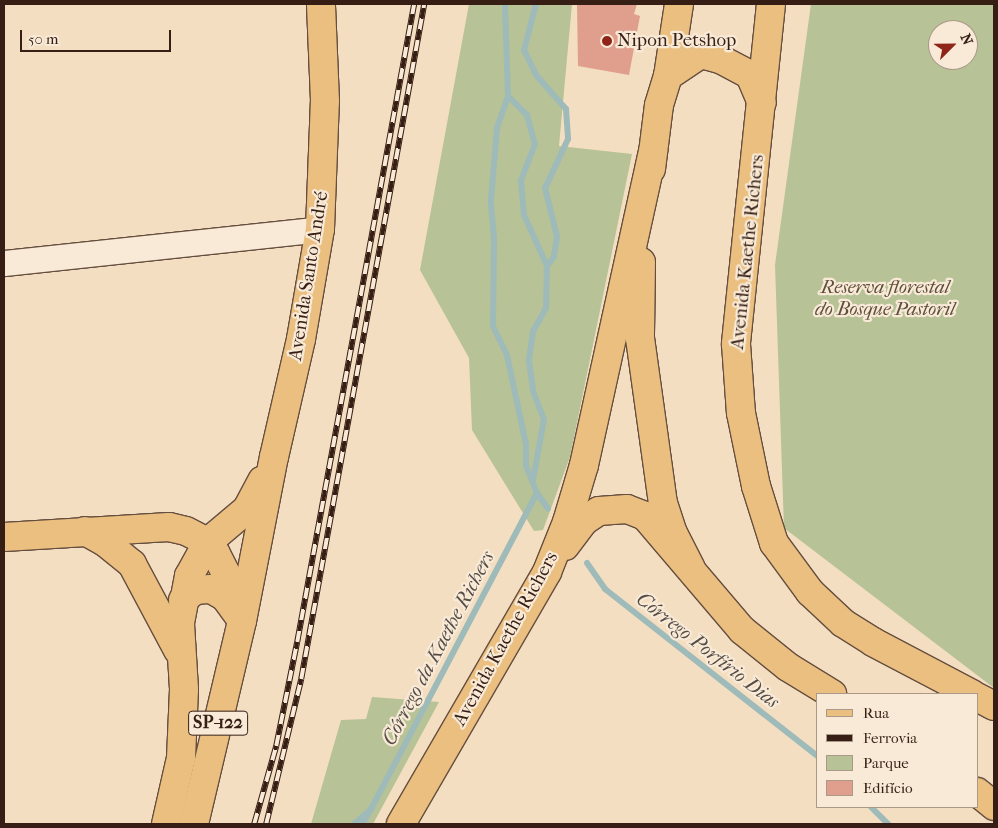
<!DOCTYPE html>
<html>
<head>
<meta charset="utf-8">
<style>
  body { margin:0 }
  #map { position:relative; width:998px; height:828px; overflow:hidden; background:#f4dec1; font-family:"IM FELL French Canon",serif }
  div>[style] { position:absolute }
  .green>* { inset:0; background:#b7c296 }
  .stream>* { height:6px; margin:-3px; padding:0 3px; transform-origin:3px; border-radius:3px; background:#9ebbba }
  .building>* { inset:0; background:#e09e8c }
  .roads { filter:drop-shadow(1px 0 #664e3f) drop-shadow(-1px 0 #664e3f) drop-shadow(0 1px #664e3f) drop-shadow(0 -1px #664e3f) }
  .minor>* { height:25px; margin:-12.5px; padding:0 12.5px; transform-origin:12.5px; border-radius:12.5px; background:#f8ead7 }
  .major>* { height:28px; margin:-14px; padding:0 14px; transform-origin:14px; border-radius:14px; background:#eabf80 }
  .highway>* { height:28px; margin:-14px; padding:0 14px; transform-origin:14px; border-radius:14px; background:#eabf80 }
  .rail>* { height:5.5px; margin-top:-2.75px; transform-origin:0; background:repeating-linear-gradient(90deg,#f8ead7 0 11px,#361e14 0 22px); box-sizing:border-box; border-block:1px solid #361e14 }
  .dots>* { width:14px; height:14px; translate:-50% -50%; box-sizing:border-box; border:2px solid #f8ead7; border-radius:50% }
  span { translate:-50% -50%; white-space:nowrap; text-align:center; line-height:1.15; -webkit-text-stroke:4.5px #f8ead7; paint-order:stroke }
  .shield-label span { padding:1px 4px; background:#f8ead7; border:1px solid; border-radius:4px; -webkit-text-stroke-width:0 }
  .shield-label { font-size:18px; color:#361e14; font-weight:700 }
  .poi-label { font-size:19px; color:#361e14 }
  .left { translate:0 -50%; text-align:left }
  .street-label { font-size:19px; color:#361e14 }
  .park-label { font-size:19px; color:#5d4f3b; font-style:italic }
  .water-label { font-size:20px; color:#554d46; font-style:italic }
  .frame { position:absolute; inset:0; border:5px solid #361e14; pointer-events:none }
  .legend { position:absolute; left:816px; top:693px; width:162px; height:115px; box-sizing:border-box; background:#f8ead7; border:1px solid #aa9889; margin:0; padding:6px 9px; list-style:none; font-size:15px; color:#361e14 }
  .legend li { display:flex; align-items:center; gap:10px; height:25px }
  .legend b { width:25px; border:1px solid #aa9889 }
  .north { position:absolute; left:928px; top:20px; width:50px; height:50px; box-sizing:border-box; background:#f8ead7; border:1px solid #aa9889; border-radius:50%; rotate:67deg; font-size:14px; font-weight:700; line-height:20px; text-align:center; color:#361e14 }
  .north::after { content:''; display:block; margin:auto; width:18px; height:22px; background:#8f2418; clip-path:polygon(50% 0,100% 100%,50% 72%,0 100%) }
  .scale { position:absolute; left:20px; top:30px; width:151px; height:22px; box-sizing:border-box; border:2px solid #361e14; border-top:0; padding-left:6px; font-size:15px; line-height:18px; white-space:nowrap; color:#361e14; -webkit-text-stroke:4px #f8ead7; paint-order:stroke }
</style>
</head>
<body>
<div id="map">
  <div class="green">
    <i style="clip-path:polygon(469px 4px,572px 4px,559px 146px,632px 154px,570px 457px,543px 530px,534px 531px,472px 430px,469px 358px,420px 270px)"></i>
    <i style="clip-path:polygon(evenodd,811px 4px,994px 4px,994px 688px,784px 528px,775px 265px,811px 4px,938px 30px,968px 30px,968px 60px,938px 60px,938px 30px)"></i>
    <i style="clip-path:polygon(372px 697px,439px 702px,373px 824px,311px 824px,341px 720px,366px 719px)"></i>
  </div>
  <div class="stream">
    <i style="left:536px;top:4px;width:48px;rotate:104.6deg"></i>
    <i style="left:524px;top:50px;width:28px;rotate:64deg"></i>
    <i style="left:536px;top:75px;width:45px;rotate:48.6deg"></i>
    <i style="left:566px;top:109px;width:30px;rotate:86deg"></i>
    <i style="left:568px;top:139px;width:54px;rotate:115.1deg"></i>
    <i style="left:545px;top:188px;width:50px;rotate:76.2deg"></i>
    <i style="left:557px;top:237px;width:20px;rotate:99deg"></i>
    <i style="left:554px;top:257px;width:11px;rotate:128deg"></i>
    <i style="left:508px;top:96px;width:27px;rotate:45deg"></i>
    <i style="left:527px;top:115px;width:30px;rotate:75deg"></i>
    <i style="left:535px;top:144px;width:40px;rotate:111deg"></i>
    <i style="left:521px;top:181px;width:34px;rotate:85deg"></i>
    <i style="left:524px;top:215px;width:56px;rotate:65.7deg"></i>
    <i style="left:547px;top:266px;width:42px;rotate:91.4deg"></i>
    <i style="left:546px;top:308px;width:26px;rotate:119deg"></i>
    <i style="left:533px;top:331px;width:30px;rotate:98deg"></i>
    <i style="left:529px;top:361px;width:30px;rotate:82deg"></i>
    <i style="left:533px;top:391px;width:30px;rotate:69deg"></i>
    <i style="left:544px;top:419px;width:62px;rotate:100.2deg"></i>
    <i style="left:537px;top:493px;width:19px;rotate:55deg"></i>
    <i style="left:587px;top:563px;width:32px;rotate:55deg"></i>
    <i style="left:605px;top:589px;width:270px;rotate:38.2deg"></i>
    <i style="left:871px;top:807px;width:24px;rotate:45deg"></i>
    <i style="left:354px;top:824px;width:23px;rotate:-41deg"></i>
    <i style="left:371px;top:809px;width:357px;rotate:-62.3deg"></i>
    <i style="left:537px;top:493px;width:29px;rotate:-112deg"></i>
    <i style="left:526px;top:466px;width:22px;rotate:-90deg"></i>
    <i style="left:526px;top:444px;width:91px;rotate:-102.1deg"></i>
    <i style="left:507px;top:355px;width:32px;rotate:-116deg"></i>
    <i style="left:493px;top:326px;width:88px;rotate:-89.3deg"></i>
    <i style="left:494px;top:238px;width:38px;rotate:-95deg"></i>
    <i style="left:491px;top:200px;width:72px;rotate:-85.2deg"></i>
    <i style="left:497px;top:128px;width:34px;rotate:-71deg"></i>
    <i style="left:508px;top:96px;width:92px;rotate:-91.9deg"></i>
    <i style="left:362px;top:824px;width:13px;rotate:-58deg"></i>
  </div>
  <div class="building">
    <i style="clip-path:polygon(577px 4px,637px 4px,634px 14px,640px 16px,629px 75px,578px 66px)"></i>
  </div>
  <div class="roads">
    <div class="minor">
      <i style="left:4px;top:263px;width:318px;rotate:-6.1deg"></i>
    </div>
    <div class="major">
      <i style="left:771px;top:4px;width:342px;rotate:95.9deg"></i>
      <i style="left:736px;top:344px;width:69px;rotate:85.9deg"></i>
      <i style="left:741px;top:413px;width:75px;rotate:78.4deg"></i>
      <i style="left:756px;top:486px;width:60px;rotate:72.5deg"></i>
      <i style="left:774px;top:543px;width:61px;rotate:53.7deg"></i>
      <i style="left:810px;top:592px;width:45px;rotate:43.2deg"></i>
      <i style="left:843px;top:623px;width:36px;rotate:32deg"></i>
      <i style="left:873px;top:642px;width:112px;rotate:27.7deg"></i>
      <i style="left:668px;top:76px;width:40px;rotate:-34deg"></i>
      <i style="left:701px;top:54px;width:20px;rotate:15deg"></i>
      <i style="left:720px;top:59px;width:34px;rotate:28deg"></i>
      <i style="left:750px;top:75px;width:30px;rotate:67deg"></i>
      <i style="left:651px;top:169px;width:64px;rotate:-82.9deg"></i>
      <i style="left:659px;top:105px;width:30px;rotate:-73deg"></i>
      <i style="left:668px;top:76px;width:73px;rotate:-81.3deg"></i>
      <i style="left:641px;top:262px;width:76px;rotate:90.8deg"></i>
      <i style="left:640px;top:338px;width:167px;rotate:82.1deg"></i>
      <i style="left:663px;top:503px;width:32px;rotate:72deg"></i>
      <i style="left:673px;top:533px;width:39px;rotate:63deg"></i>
      <i style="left:565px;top:546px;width:31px;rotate:-53deg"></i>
      <i style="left:584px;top:521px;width:18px;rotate:-34deg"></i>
      <i style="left:599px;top:511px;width:28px;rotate:-4deg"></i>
      <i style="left:627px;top:509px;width:19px;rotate:21deg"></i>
      <i style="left:645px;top:516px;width:150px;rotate:49.6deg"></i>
      <i style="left:742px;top:630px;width:59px;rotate:38.8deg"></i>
      <i style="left:788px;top:667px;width:52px;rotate:31.5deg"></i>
      <i style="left:977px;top:697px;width:19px;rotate:28deg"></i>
      <i style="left:977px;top:792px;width:22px;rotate:39deg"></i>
      <i style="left:401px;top:824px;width:291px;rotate:-59.9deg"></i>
      <i style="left:547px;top:572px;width:54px;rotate:-68.2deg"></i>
      <i style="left:567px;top:522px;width:59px;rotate:-73.4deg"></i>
      <i style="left:584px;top:465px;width:321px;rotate:-77.6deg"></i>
    </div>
    <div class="highway">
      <i style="left:85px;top:531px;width:23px;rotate:29deg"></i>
      <i style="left:105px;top:542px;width:35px;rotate:39deg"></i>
      <i style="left:132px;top:564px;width:98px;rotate:61.9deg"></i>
      <i style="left:4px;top:537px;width:165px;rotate:-3.5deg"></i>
      <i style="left:169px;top:527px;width:17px;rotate:13deg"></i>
      <i style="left:186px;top:531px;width:25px;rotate:27deg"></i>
      <i style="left:208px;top:542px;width:14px;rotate:56deg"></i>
      <i style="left:216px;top:554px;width:36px;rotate:63deg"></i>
      <i style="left:232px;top:586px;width:32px;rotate:74deg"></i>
      <i style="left:183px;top:600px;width:16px;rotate:-40deg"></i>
      <i style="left:195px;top:590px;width:16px;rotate:-4deg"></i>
      <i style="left:211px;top:589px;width:16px;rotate:30deg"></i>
      <i style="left:225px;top:597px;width:22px;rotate:54deg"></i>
      <i style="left:166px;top:824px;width:68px;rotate:-77.2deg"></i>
      <i style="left:181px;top:758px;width:69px;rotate:-87.5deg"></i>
      <i style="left:184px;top:689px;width:66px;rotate:-93.5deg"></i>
      <i style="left:180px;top:623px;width:48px;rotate:-79.2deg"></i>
      <i style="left:189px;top:576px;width:39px;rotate:-61deg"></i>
      <i style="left:208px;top:542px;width:51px;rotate:-40.2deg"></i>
      <i style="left:247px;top:509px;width:32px;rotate:-62deg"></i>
      <i style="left:194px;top:824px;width:209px;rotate:-76.7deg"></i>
      <i style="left:242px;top:621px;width:167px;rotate:-79deg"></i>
      <i style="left:274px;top:457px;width:121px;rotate:-77.1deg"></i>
      <i style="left:301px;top:339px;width:112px;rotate:-80.2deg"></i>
      <i style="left:320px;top:229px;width:128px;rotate:-87.8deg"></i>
      <i style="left:325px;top:101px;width:97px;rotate:-92.4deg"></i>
    </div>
  </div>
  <div class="rail">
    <i style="left:254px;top:824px;width:81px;rotate:-74.2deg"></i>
    <i style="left:276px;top:746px;width:106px;rotate:-78.6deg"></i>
    <i style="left:297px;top:642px;width:649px;rotate:-79.61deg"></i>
    <i style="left:266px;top:824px;width:149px;rotate:-76.4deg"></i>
    <i style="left:301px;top:679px;width:686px;rotate:-79.67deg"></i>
  </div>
  <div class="dots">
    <i style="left:607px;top:41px;background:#8f2418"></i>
  </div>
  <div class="shield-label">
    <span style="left:218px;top:723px">SP-122</span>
  </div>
  <div class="poi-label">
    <span class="left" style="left:617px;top:41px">Nipon Petshop</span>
  </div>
  <div class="street-label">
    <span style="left:748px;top:252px;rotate:-84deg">Avenida Kaethe Richers</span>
    <span style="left:309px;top:276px;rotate:-81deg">Avenida Santo André</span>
    <span style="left:506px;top:639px;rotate:-61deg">Avenida Kaethe Richers</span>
  </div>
  <div class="park-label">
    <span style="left:885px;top:299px">Reserva florestal<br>do Bosque Pastoril</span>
  </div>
  <div class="water-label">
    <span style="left:438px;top:648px;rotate:-62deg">Córrego da Kaethe Richers</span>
    <span style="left:708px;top:650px;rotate:38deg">Córrego Porfírio Dias</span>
  </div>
  <div class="frame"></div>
  <ul class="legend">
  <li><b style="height:6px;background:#eabf80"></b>Rua</li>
  <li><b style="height:6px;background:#361e14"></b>Ferrovia</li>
  <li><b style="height:14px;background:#b7c296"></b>Parque</li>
  <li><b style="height:14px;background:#e09e8c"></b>Edifício</li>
  </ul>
  <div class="north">N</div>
  <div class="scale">50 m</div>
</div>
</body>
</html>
